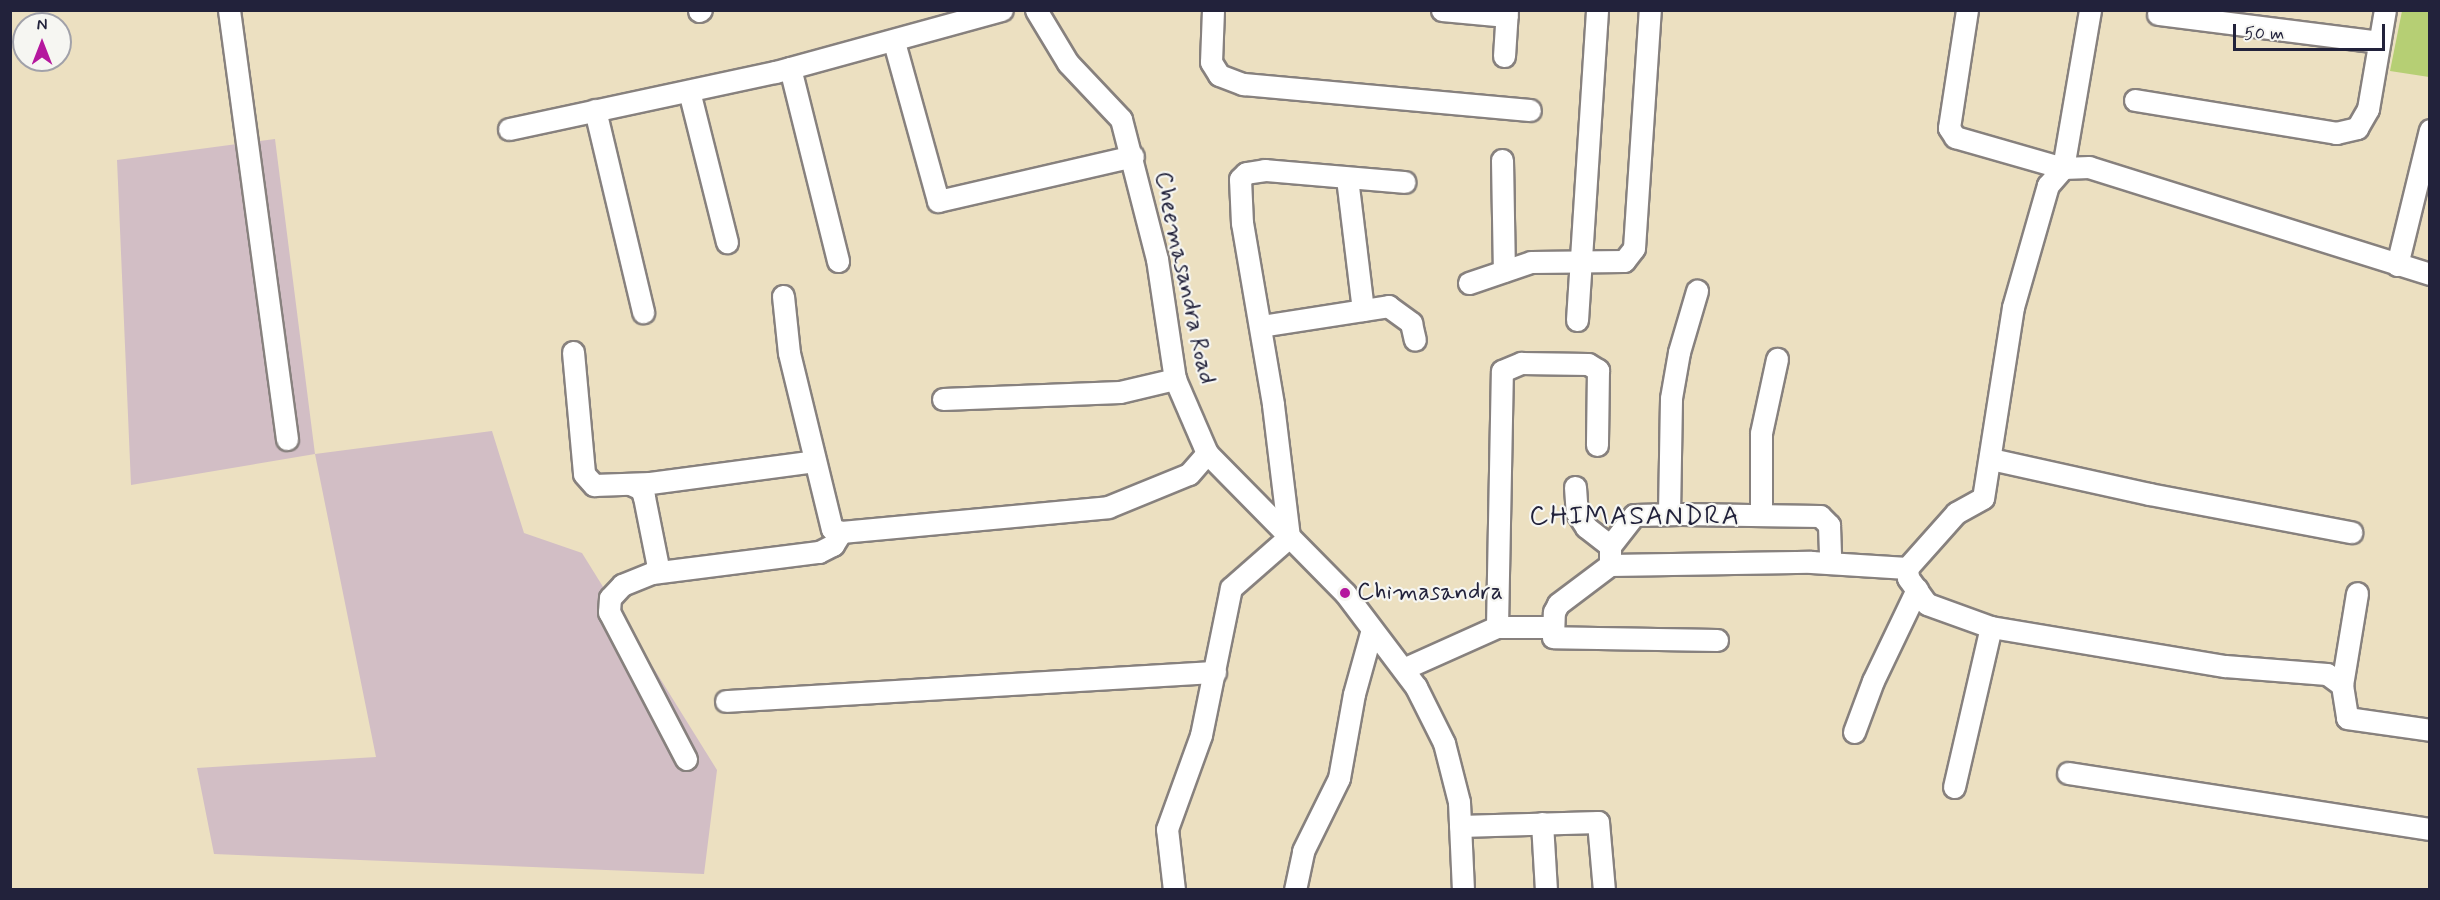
<!DOCTYPE html>
<html>
<head>
<meta charset="utf-8">
<style>
  body { margin:0 }
  #map { position:relative; width:2440px; height:900px; overflow:hidden; background:#ece0c1; font-family:Mynerve,sans-serif }
  div>[style] { position:absolute }
  .industrial>* { inset:0; background:#d2bec5 }
  .green>* { inset:0; background:#b6cf74 }
  .roads { filter:drop-shadow(2px 0 #87817e) drop-shadow(-2px 0 #87817e) drop-shadow(0 2px #87817e) drop-shadow(0 -2px #87817e) }
  .minor>* { height:21px; margin:-10.5px; padding:0 10.5px; transform-origin:10.5px; border-radius:10.5px; background:#fff }
  .dots>* { width:16px; height:16px; translate:-50% -50%; box-sizing:border-box; border:3px solid #f6f6f2; border-radius:50% }
  span { translate:-50% -50%; white-space:nowrap; text-align:center; line-height:1.15; -webkit-text-stroke:4.5px #f6f6f2; paint-order:stroke }
  .street-label { font-size:24px; color:#22223b }
  .poi-label { font-size:24px; color:#22223b }
  .left { translate:0 -50%; text-align:left }
  .quarter-label { font-size:27px; color:#22223b; letter-spacing:1.5px }
  .frame { position:absolute; inset:0; border:12px solid #22223b; pointer-events:none }
  .north { position:absolute; left:12px; top:12px; width:60px; height:60px; box-sizing:border-box; background:#f6f6f2; border:2px solid #a1a1a9; border-radius:50%; rotate:0deg; font-size:16px; font-weight:700; line-height:24px; text-align:center; color:#22223b }
  .north::after { content:''; display:block; margin:auto; width:21px; height:27px; background:#b5179e; clip-path:polygon(50% 0,100% 100%,50% 72%,0 100%) }
  .scale { position:absolute; left:2233px; top:24px; width:152px; height:27px; box-sizing:border-box; border:3px solid #22223b; border-top:0; padding-left:8px; font-size:18px; line-height:21px; white-space:nowrap; color:#22223b; -webkit-text-stroke:4px #f6f6f2; paint-order:stroke }
</style>
</head>
<body>
<div id="map">
  <div class="industrial">
    <i style="clip-path:polygon(275px 139px,315px 454px,492px 431px,524px 533px,582px 553px,717px 770px,704px 874px,214px 854px,197px 768px,376px 757px,315px 454px,131px 485px,117px 160px)"></i>
  </div>
  <div class="green">
    <i style="clip-path:polygon(2402px 11px,2429px 11px,2429px 77px,2390px 71px)"></i>
  </div>
  <div class="roads">
    <div class="minor">
      <i style="left:229px;top:10px;width:433px;rotate:82.3deg"></i>
      <i style="left:1036px;top:10px;width:62px;rotate:58.9deg"></i>
      <i style="left:1068px;top:63px;width:77px;rotate:46.6deg"></i>
      <i style="left:1121px;top:119px;width:145px;rotate:75.6deg"></i>
      <i style="left:1157px;top:259px;width:121px;rotate:81.5deg"></i>
      <i style="left:1175px;top:379px;width:81px;rotate:66.6deg"></i>
      <i style="left:1207px;top:453px;width:197px;rotate:45.4deg"></i>
      <i style="left:1345px;top:593px;width:118px;rotate:52.9deg"></i>
      <i style="left:1416px;top:687px;width:63px;rotate:63.4deg"></i>
      <i style="left:1444px;top:743px;width:61px;rotate:75.7deg"></i>
      <i style="left:1459px;top:802px;width:88px;rotate:87.4deg"></i>
      <i style="left:1213px;top:10px;width:52px;rotate:92.2deg"></i>
      <i style="left:1211px;top:62px;width:15px;rotate:58deg"></i>
      <i style="left:1219px;top:75px;width:26px;rotate:21deg"></i>
      <i style="left:1243px;top:84px;width:288px;rotate:5.2deg"></i>
      <i style="left:1442px;top:10px;width:65px;rotate:5.3deg"></i>
      <i style="left:1967px;top:10px;width:119px;rotate:98.7deg"></i>
      <i style="left:1949px;top:128px;width:11px;rotate:56deg"></i>
      <i style="left:1955px;top:137px;width:112px;rotate:16deg"></i>
      <i style="left:2063px;top:168px;width:160px;rotate:-80.3deg"></i>
      <i style="left:699px;top:11px;width:2px;rotate:-27deg"></i>
      <i style="left:2158px;top:14px;width:223px;rotate:7.2deg"></i>
      <i style="left:894px;top:42px;width:165px;rotate:74.5deg"></i>
      <i style="left:938px;top:201px;width:200px;rotate:-13deg"></i>
      <i style="left:1504px;top:56px;width:46px;rotate:-86.3deg"></i>
      <i style="left:790px;top:68px;width:199px;rotate:76deg"></i>
      <i style="left:689px;top:91px;width:156px;rotate:75.9deg"></i>
      <i style="left:2135px;top:100px;width:204px;rotate:9.3deg"></i>
      <i style="left:2336px;top:133px;width:22px;rotate:-13deg"></i>
      <i style="left:2357px;top:128px;width:22px;rotate:-60deg"></i>
      <i style="left:2368px;top:109px;width:100px;rotate:-80.3deg"></i>
      <i style="left:595px;top:110px;width:208px;rotate:76.6deg"></i>
      <i style="left:509px;top:129px;width:272px;rotate:-12.1deg"></i>
      <i style="left:775px;top:72px;width:235px;rotate:-15.3deg"></i>
      <i style="left:1502px;top:160px;width:111px;rotate:89deg"></i>
      <i style="left:1347px;top:178px;width:133px;rotate:83.1deg"></i>
      <i style="left:2397px;top:265px;width:139px;rotate:-76.3deg"></i>
      <i style="left:2430px;top:274px;width:357px;rotate:-162.6deg"></i>
      <i style="left:2089px;top:167px;width:26px;rotate:178deg"></i>
      <i style="left:2063px;top:168px;width:23px;rotate:131deg"></i>
      <i style="left:2048px;top:185px;width:127px;rotate:106deg"></i>
      <i style="left:2013px;top:307px;width:193px;rotate:98.9deg"></i>
      <i style="left:1983px;top:498px;width:31px;rotate:151deg"></i>
      <i style="left:1956px;top:513px;width:74px;rotate:131.7deg"></i>
      <i style="left:1907px;top:568px;width:10px;rotate:84deg"></i>
      <i style="left:1908px;top:578px;width:32px;rotate:54deg"></i>
      <i style="left:1927px;top:604px;width:68px;rotate:19.8deg"></i>
      <i style="left:1991px;top:627px;width:237px;rotate:9.5deg"></i>
      <i style="left:2225px;top:666px;width:102px;rotate:4.5deg"></i>
      <i style="left:2327px;top:674px;width:19px;rotate:36deg"></i>
      <i style="left:2342px;top:685px;width:33px;rotate:81deg"></i>
      <i style="left:2347px;top:718px;width:84px;rotate:8.2deg"></i>
      <i style="left:1469px;top:283px;width:65px;rotate:-18.7deg"></i>
      <i style="left:1531px;top:262px;width:93px;rotate:-0.6deg"></i>
      <i style="left:1624px;top:261px;width:16px;rotate:-52deg"></i>
      <i style="left:1634px;top:248px;width:239px;rotate:-86.2deg"></i>
      <i style="left:783px;top:296px;width:57px;rotate:84deg"></i>
      <i style="left:789px;top:353px;width:181px;rotate:76.3deg"></i>
      <i style="left:832px;top:529px;width:9px;rotate:18deg"></i>
      <i style="left:841px;top:532px;width:268px;rotate:-5.3deg"></i>
      <i style="left:1108px;top:507px;width:87px;rotate:-22.2deg"></i>
      <i style="left:1189px;top:474px;width:28px;rotate:-49deg"></i>
      <i style="left:1577px;top:320px;width:311px;rotate:-86.3deg"></i>
      <i style="left:1261px;top:326px;width:129px;rotate:-8.9deg"></i>
      <i style="left:1388px;top:306px;width:29px;rotate:36deg"></i>
      <i style="left:1411px;top:323px;width:17px;rotate:77deg"></i>
      <i style="left:573px;top:352px;width:122px;rotate:84.8deg"></i>
      <i style="left:584px;top:474px;width:15px;rotate:48deg"></i>
      <i style="left:594px;top:485px;width:56px;rotate:-2deg"></i>
      <i style="left:650px;top:483px;width:166px;rotate:-7.6deg"></i>
      <i style="left:943px;top:399px;width:177px;rotate:-2.3deg"></i>
      <i style="left:1120px;top:392px;width:57px;rotate:-13.3deg"></i>
      <i style="left:1991px;top:459px;width:162px;rotate:12.5deg"></i>
      <i style="left:2149px;top:494px;width:206px;rotate:10.7deg"></i>
      <i style="left:630px;top:484px;width:12px;rotate:24deg"></i>
      <i style="left:641px;top:489px;width:9px;rotate:69deg"></i>
      <i style="left:644px;top:497px;width:76px;rotate:78.7deg"></i>
      <i style="left:1575px;top:487px;width:26px;rotate:86deg"></i>
      <i style="left:1577px;top:513px;width:17px;rotate:57deg"></i>
      <i style="left:1586px;top:527px;width:31px;rotate:38deg"></i>
      <i style="left:1669px;top:514px;width:116px;rotate:-89deg"></i>
      <i style="left:1671px;top:398px;width:47px;rotate:-80.1deg"></i>
      <i style="left:1679px;top:352px;width:64px;rotate:-73.6deg"></i>
      <i style="left:1761px;top:515px;width:82px;rotate:-90deg"></i>
      <i style="left:1761px;top:433px;width:76px;rotate:-77.8deg"></i>
      <i style="left:1289px;top:537px;width:134px;rotate:-96.9deg"></i>
      <i style="left:1273px;top:404px;width:184px;rotate:-99.7deg"></i>
      <i style="left:1242px;top:223px;width:44px;rotate:-92.6deg"></i>
      <i style="left:1240px;top:179px;width:8px;rotate:-45deg"></i>
      <i style="left:1246px;top:173px;width:19px;rotate:-9deg"></i>
      <i style="left:1265px;top:170px;width:140px;rotate:4.9deg"></i>
      <i style="left:1610px;top:565px;width:19px;rotate:-90deg"></i>
      <i style="left:1610px;top:546px;width:39px;rotate:-52deg"></i>
      <i style="left:1634px;top:515px;width:47px;rotate:-1.2deg"></i>
      <i style="left:1681px;top:514px;width:139px;rotate:0.8deg"></i>
      <i style="left:1820px;top:516px;width:13px;rotate:45deg"></i>
      <i style="left:1829px;top:525px;width:38px;rotate:88deg"></i>
      <i style="left:1497px;top:627px;width:256px;rotate:-88.9deg"></i>
      <i style="left:1502px;top:371px;width:21px;rotate:-23deg"></i>
      <i style="left:1521px;top:363px;width:67px;rotate:0.9deg"></i>
      <i style="left:1588px;top:364px;width:12px;rotate:31deg"></i>
      <i style="left:1598px;top:370px;width:75px;rotate:90.8deg"></i>
      <i style="left:1717px;top:640px;width:164px;rotate:-179deg"></i>
      <i style="left:1553px;top:637px;width:25px;rotate:-88deg"></i>
      <i style="left:1554px;top:612px;width:9px;rotate:-63deg"></i>
      <i style="left:1558px;top:604px;width:65px;rotate:-36.9deg"></i>
      <i style="left:1610px;top:565px;width:201px;rotate:-0.9deg"></i>
      <i style="left:1811px;top:562px;width:96px;rotate:3.6deg"></i>
      <i style="left:1403px;top:669px;width:103px;rotate:-24.1deg"></i>
      <i style="left:1497px;top:627px;width:56px"></i>
      <i style="left:2342px;top:685px;width:93px;rotate:-80.7deg"></i>
      <i style="left:726px;top:701px;width:490px;rotate:-3.4deg"></i>
      <i style="left:1854px;top:732px;width:54px;rotate:-69.6deg"></i>
      <i style="left:1873px;top:681px;width:102px;rotate:-64.4deg"></i>
      <i style="left:686px;top:759px;width:166px;rotate:-117.6deg"></i>
      <i style="left:609px;top:612px;width:14px;rotate:-86deg"></i>
      <i style="left:610px;top:598px;width:18px;rotate:-47deg"></i>
      <i style="left:622px;top:585px;width:32px;rotate:-22deg"></i>
      <i style="left:652px;top:573px;width:168px;rotate:-7.2deg"></i>
      <i style="left:819px;top:552px;width:16px;rotate:-27deg"></i>
      <i style="left:833px;top:545px;width:15px;rotate:-58deg"></i>
      <i style="left:2068px;top:773px;width:366px;rotate:8.8deg"></i>
      <i style="left:1954px;top:787px;width:164px;rotate:-77deg"></i>
      <i style="left:1542px;top:823px;width:67px;rotate:86.6deg"></i>
      <i style="left:1460px;top:826px;width:138px;rotate:-1.7deg"></i>
      <i style="left:1598px;top:822px;width:68px;rotate:85deg"></i>
      <i style="left:1174px;top:890px;width:61px;rotate:-96.5deg"></i>
      <i style="left:1167px;top:829px;width:100px;rotate:-70.1deg"></i>
      <i style="left:1201px;top:735px;width:150px;rotate:-78.5deg"></i>
      <i style="left:1231px;top:588px;width:77px;rotate:-41.3deg"></i>
      <i style="left:1295px;top:890px;width:40px;rotate:-78deg"></i>
      <i style="left:1303px;top:851px;width:81px;rotate:-63.7deg"></i>
      <i style="left:1339px;top:778px;width:85px;rotate:-79.9deg"></i>
      <i style="left:1354px;top:694px;width:67px;rotate:-74.5deg"></i>
    </div>
  </div>
  <div class="dots">
    <i style="left:1345px;top:593px;background:#b5179e"></i>
  </div>
  <div class="street-label">
    <span style="left:1184px;top:278px;rotate:78deg">Cheemasandra Road</span>
  </div>
  <div class="poi-label">
    <span class="left" style="left:1357px;top:593px">Chimasandra</span>
  </div>
  <div class="quarter-label">
    <span style="left:1635px;top:517px">CHIMASANDRA</span>
  </div>
  <div class="frame"></div>
  <div class="north">N</div>
  <div class="scale">50 m</div>
</div>
</body>
</html>
